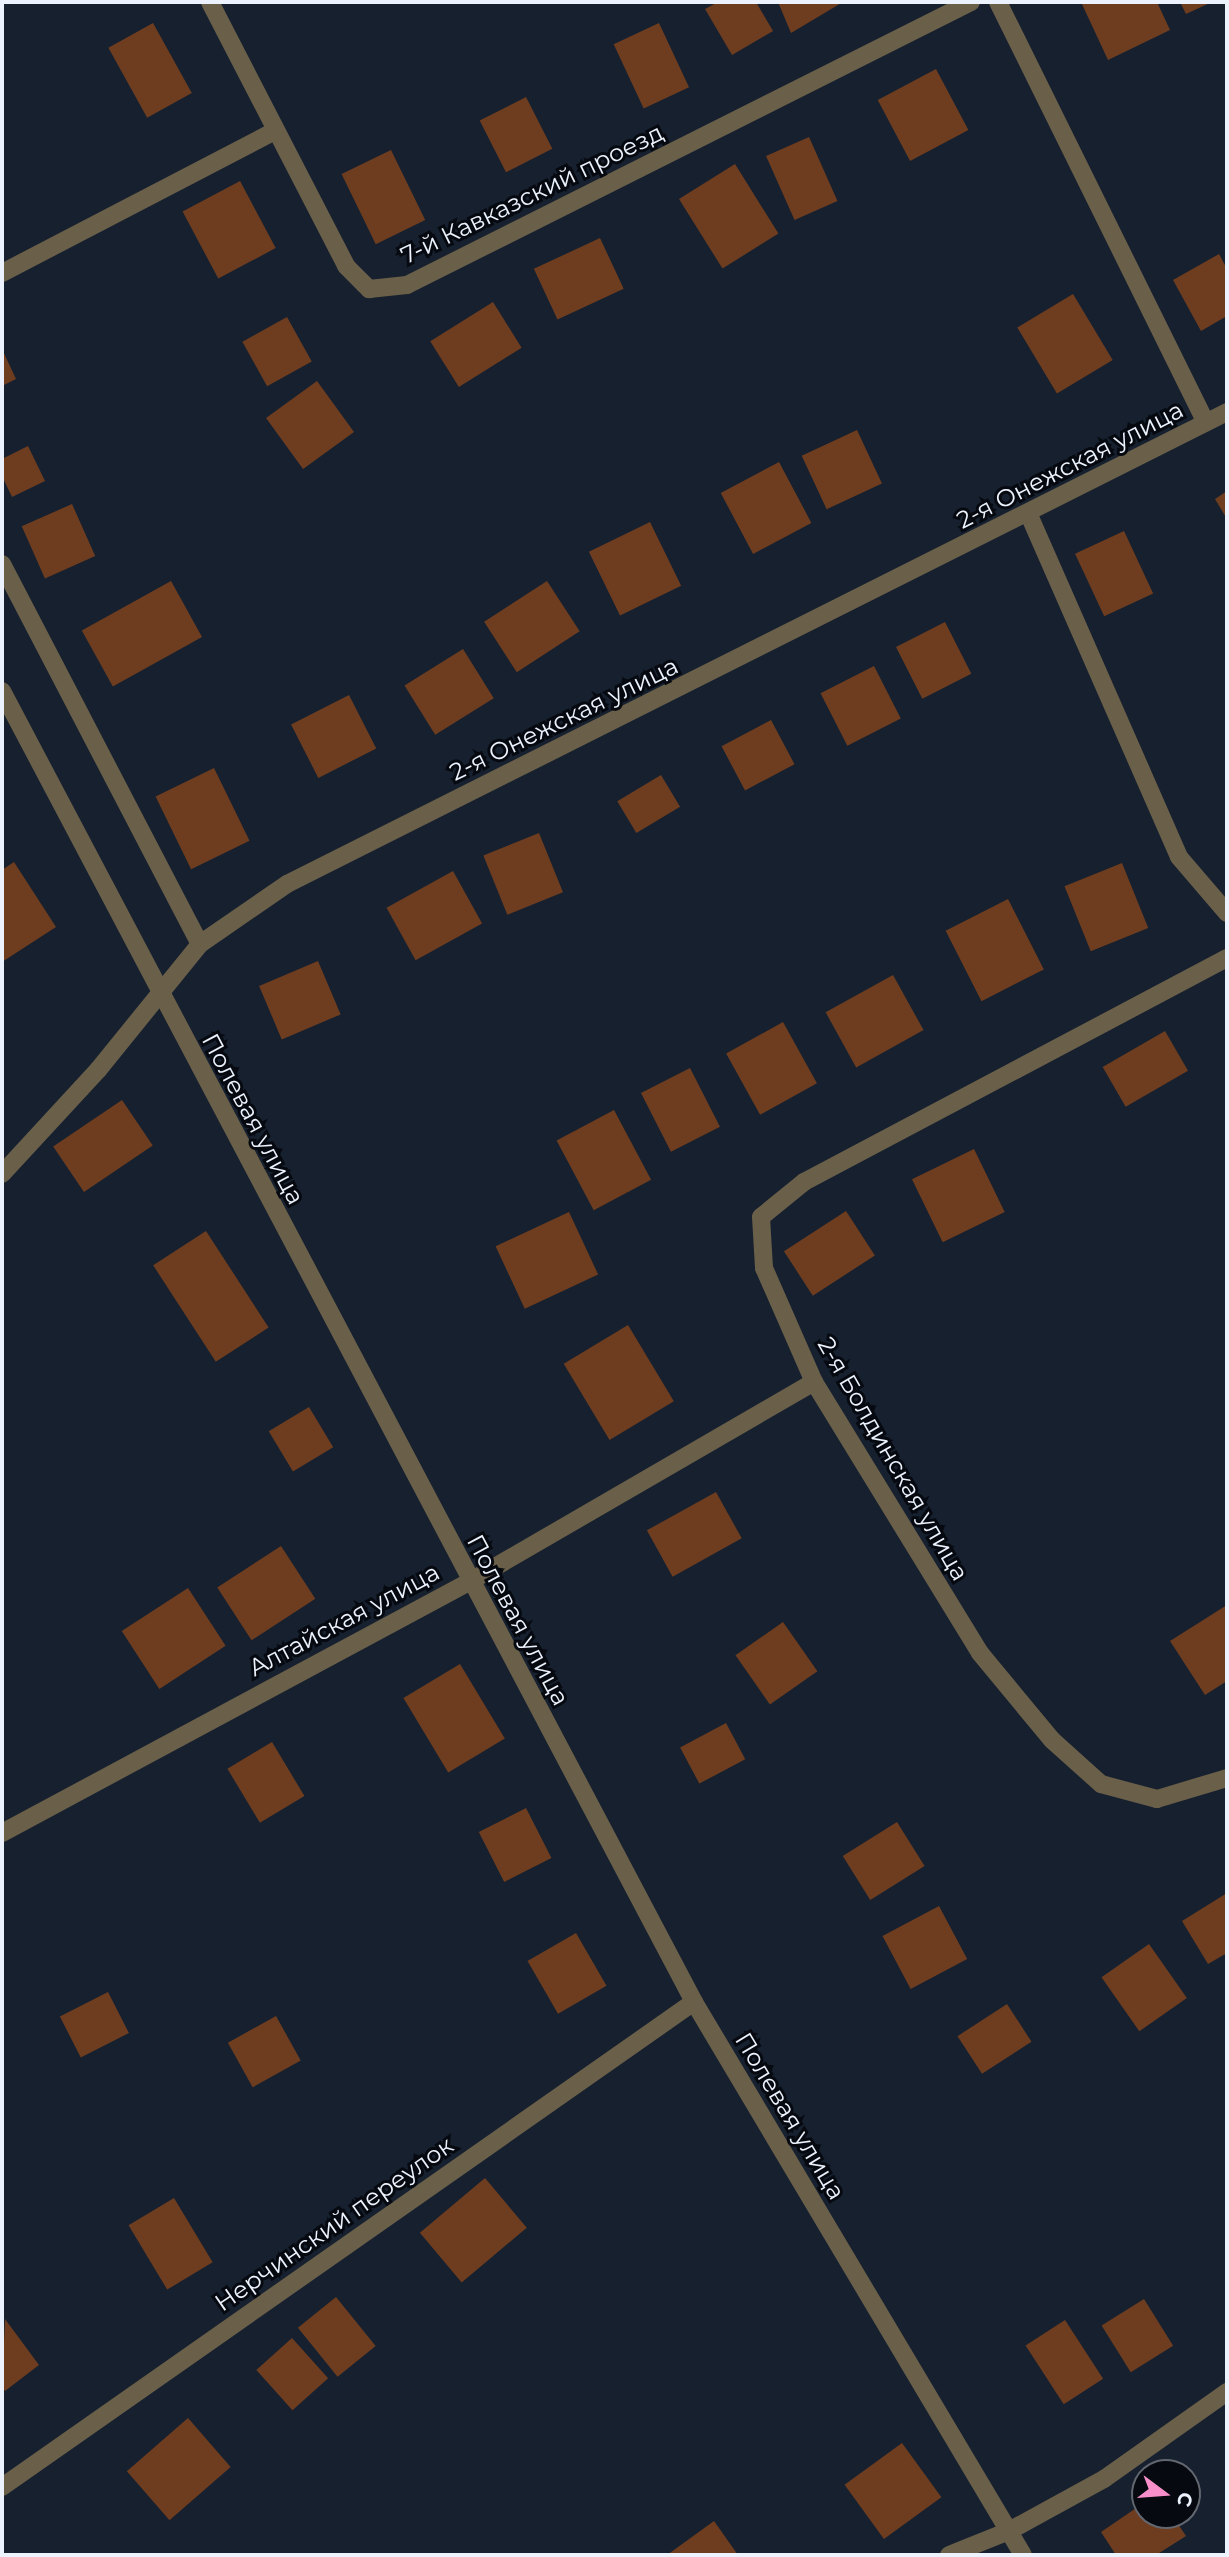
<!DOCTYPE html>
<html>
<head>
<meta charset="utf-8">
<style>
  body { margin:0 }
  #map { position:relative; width:1229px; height:2557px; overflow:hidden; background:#16202f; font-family:Montserrat,sans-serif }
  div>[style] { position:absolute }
  .building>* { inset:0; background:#6e3d1f; transform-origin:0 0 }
  .minor>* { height:18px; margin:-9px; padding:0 9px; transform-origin:9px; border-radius:9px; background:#6a5f49 }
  span { translate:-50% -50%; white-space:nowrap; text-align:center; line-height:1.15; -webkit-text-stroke:6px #060a10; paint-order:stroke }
  .street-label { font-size:24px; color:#ecf3fe }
  .frame { position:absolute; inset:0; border:4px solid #ecf3fe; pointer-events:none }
  .north { position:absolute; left:1131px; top:2459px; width:70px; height:70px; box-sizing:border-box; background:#060a10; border:2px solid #62676f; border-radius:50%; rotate:106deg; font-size:19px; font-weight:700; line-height:28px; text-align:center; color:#ecf3fe }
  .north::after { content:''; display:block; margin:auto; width:24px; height:32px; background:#f98fca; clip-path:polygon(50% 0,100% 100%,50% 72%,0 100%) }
</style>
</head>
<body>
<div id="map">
  <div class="building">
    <i style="clip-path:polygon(718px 2px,756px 2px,773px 31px,732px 55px,705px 9px)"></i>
    <i style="clip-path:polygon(778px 2px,843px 2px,791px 33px)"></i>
    <i style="clip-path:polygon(1081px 2px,1157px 2px,1170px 30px,1108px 60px)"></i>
    <i style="clip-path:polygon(1180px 2px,1212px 2px,1186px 14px)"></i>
    <i style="left:153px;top:23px;width:80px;height:51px;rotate:61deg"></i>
    <i style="left:659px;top:23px;width:71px;height:50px;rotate:65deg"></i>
    <i style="left:936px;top:69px;width:69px;height:66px;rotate:62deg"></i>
    <i style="left:526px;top:97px;width:58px;height:52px;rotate:63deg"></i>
    <i style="left:809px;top:137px;width:70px;height:47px;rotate:66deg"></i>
    <i style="left:391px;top:150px;width:78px;height:55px;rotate:64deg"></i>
    <i style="left:735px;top:164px;width:82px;height:66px;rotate:58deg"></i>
    <i style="left:240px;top:181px;width:76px;height:65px;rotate:62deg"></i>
    <i style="left:600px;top:238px;width:56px;height:73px;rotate:65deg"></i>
    <i style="clip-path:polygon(1219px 254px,1227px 269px,1227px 316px,1201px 331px,1173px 280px)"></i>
    <i style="left:1073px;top:294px;width:77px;height:65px;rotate:59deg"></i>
    <i style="left:493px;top:302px;width:54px;height:74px;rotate:58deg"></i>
    <i style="left:287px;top:317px;width:51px;height:51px;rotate:61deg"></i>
    <i style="clip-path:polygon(2px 349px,16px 379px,2px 386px)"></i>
    <i style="left:317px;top:381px;width:63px;height:63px;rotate:54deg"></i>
    <i style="left:857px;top:430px;width:59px;height:61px;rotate:65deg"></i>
    <i style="clip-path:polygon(28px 446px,45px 481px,12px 497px,2px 476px,2px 459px)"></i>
    <i style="left:779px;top:462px;width:69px;height:66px;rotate:62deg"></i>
    <i style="clip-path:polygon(1227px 491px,1227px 519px,1215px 499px)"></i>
    <i style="left:72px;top:504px;width:57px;height:55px;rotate:66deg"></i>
    <i style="left:650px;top:522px;width:71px;height:68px;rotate:64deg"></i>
    <i style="left:1124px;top:531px;width:69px;height:54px;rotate:65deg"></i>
    <i style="left:171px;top:581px;width:64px;height:102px;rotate:61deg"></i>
    <i style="left:547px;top:581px;width:60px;height:75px;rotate:57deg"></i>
    <i style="left:945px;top:622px;width:58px;height:55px;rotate:63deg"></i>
    <i style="left:463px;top:649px;width:58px;height:69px;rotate:58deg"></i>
    <i style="left:874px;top:666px;width:59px;height:60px;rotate:63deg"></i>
    <i style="left:349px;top:695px;width:60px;height:65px;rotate:63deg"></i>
    <i style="left:771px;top:720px;width:50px;height:56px;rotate:62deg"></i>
    <i style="left:214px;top:768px;width:81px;height:65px;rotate:64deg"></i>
    <i style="left:661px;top:775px;width:37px;height:51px;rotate:59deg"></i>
    <i style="left:539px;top:833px;width:64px;height:60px;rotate:68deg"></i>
    <i style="clip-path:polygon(14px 862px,56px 927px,2px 962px,2px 870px)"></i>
    <i style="left:1122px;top:863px;width:70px;height:62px;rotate:68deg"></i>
    <i style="left:453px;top:871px;width:60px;height:76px;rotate:61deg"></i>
    <i style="left:1008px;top:899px;width:79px;height:70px;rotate:63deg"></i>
    <i style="left:318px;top:961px;width:58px;height:64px;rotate:67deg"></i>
    <i style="left:893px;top:975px;width:63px;height:77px;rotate:61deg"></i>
    <i style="left:783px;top:1022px;width:70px;height:65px;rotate:61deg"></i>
    <i style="left:1165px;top:1031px;width:46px;height:72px;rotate:60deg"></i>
    <i style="left:690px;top:1068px;width:66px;height:55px;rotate:63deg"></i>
    <i style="left:122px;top:1100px;width:55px;height:83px;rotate:56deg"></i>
    <i style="left:614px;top:1110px;width:79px;height:65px;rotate:62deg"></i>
    <i style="left:974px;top:1149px;width:70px;height:69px;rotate:64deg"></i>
    <i style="left:846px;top:1211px;width:53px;height:74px;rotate:57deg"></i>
    <i style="left:569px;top:1212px;width:69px;height:81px;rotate:65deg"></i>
    <i style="left:206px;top:1231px;width:115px;height:63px;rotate:57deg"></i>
    <i style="left:628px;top:1325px;width:89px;height:75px;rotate:59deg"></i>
    <i style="left:309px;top:1407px;width:47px;height:47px;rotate:59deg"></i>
    <i style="left:716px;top:1492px;width:53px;height:79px;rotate:61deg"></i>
    <i style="left:281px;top:1546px;width:63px;height:76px;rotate:57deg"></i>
    <i style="left:188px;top:1588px;width:69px;height:79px;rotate:57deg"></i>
    <i style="clip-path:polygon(1227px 1605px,1227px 1681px,1205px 1695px,1170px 1641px)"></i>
    <i style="left:783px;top:1622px;width:60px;height:58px;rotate:55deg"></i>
    <i style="left:460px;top:1664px;width:87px;height:66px;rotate:59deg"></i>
    <i style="left:726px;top:1723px;width:41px;height:52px;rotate:62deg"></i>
    <i style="left:272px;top:1742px;width:63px;height:52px;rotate:59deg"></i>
    <i style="left:526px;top:1808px;width:56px;height:53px;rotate:63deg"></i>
    <i style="left:897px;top:1822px;width:52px;height:64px;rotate:58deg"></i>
    <i style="clip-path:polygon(1227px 1893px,1227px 1953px,1208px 1964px,1182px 1921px)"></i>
    <i style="left:939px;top:1906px;width:60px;height:64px;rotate:62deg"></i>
    <i style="left:576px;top:1933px;width:61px;height:56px;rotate:60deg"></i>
    <i style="left:1149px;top:1944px;width:66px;height:58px;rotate:55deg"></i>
    <i style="left:108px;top:1992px;width:46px;height:54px;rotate:63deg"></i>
    <i style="left:1007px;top:2004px;width:45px;height:59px;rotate:57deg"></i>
    <i style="left:276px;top:2016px;width:51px;height:55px;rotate:61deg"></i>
    <i style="left:485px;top:2178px;width:65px;height:85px;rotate:50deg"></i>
    <i style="left:174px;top:2198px;width:75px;height:53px;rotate:59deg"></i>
    <i style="left:336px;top:2297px;width:63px;height:49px;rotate:51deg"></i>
    <i style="left:1144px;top:2299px;width:55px;height:50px;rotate:58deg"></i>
    <i style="clip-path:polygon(5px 2319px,39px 2365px,5px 2391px,2px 2386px)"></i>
    <i style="left:1065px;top:2320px;width:70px;height:47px;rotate:57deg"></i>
    <i style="left:292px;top:2338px;width:54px;height:48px;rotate:48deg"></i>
    <i style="left:188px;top:2418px;width:65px;height:81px;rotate:49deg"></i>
    <i style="left:902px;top:2443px;width:67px;height:71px;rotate:54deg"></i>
    <i style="clip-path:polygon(1145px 2502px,1145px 2515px,1172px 2515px,1186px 2536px,1156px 2555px,1116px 2555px,1101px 2532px)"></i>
    <i style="clip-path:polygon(714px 2521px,738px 2555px,667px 2555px)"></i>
  </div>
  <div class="minor">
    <i style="left:210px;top:2px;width:297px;rotate:62.7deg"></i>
    <i style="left:346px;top:266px;width:33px;rotate:45deg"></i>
    <i style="left:369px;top:289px;width:38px;rotate:-6deg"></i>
    <i style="left:407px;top:285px;width:631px;rotate:-26.65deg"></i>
    <i style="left:998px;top:2px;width:469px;rotate:63.7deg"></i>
    <i style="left:2px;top:273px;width:308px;rotate:-27.5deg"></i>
    <i style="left:1029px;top:515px;width:373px;rotate:66.3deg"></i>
    <i style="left:1179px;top:857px;width:74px;rotate:49.4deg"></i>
    <i style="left:2px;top:564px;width:428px;rotate:62.5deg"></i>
    <i style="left:2px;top:691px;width:1482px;rotate:62.17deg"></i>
    <i style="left:694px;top:2002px;width:643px;rotate:59.25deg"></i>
    <i style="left:1227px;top:958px;width:479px;rotate:152.1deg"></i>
    <i style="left:804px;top:1182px;width:55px;rotate:140.9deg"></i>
    <i style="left:761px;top:1217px;width:51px;rotate:86.6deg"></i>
    <i style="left:764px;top:1268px;width:124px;rotate:66.3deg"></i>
    <i style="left:814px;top:1382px;width:318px;rotate:58.5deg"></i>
    <i style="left:980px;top:1653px;width:113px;rotate:50.4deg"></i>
    <i style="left:1052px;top:1740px;width:66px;rotate:41.9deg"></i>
    <i style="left:1101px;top:1784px;width:58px;rotate:15deg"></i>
    <i style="left:1157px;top:1799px;width:73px;rotate:-16.7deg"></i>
    <i style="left:2px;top:1174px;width:142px;rotate:-47.3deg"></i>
    <i style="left:98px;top:1070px;width:162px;rotate:-51deg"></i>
    <i style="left:200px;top:944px;width:106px;rotate:-34.6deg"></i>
    <i style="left:287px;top:884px;width:1052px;rotate:-26.66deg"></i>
    <i style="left:2px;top:1833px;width:530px;rotate:-28.26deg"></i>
    <i style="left:469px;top:1582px;width:399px;rotate:-30.1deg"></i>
    <i style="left:2px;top:2487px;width:845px;rotate:-35.03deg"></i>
    <i style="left:949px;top:2555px;width:65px;rotate:-21.8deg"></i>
    <i style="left:1009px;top:2531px;width:108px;rotate:-28.7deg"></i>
    <i style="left:1104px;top:2479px;width:151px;rotate:-35.3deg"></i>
  </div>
  <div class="street-label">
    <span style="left:532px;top:194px;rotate:-26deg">7-й Кавказский проезд</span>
    <span style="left:1070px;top:465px;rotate:-27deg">2-я Онежская улица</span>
    <span style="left:564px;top:719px;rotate:-26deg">2-я Онежская улица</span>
    <span style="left:253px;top:1119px;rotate:62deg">Полевая улица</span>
    <span style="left:893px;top:1459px;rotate:60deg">2-я Болдинская улица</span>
    <span style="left:344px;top:1620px;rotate:-28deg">Алтайская улица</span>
    <span style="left:518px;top:1620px;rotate:62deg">Полевая улица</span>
    <span style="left:790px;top:2116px;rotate:59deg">Полевая улица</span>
    <span style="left:334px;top:2224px;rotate:-35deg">Нерчинский переулок</span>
  </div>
  <div class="frame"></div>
  <div class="north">С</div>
</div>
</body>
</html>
